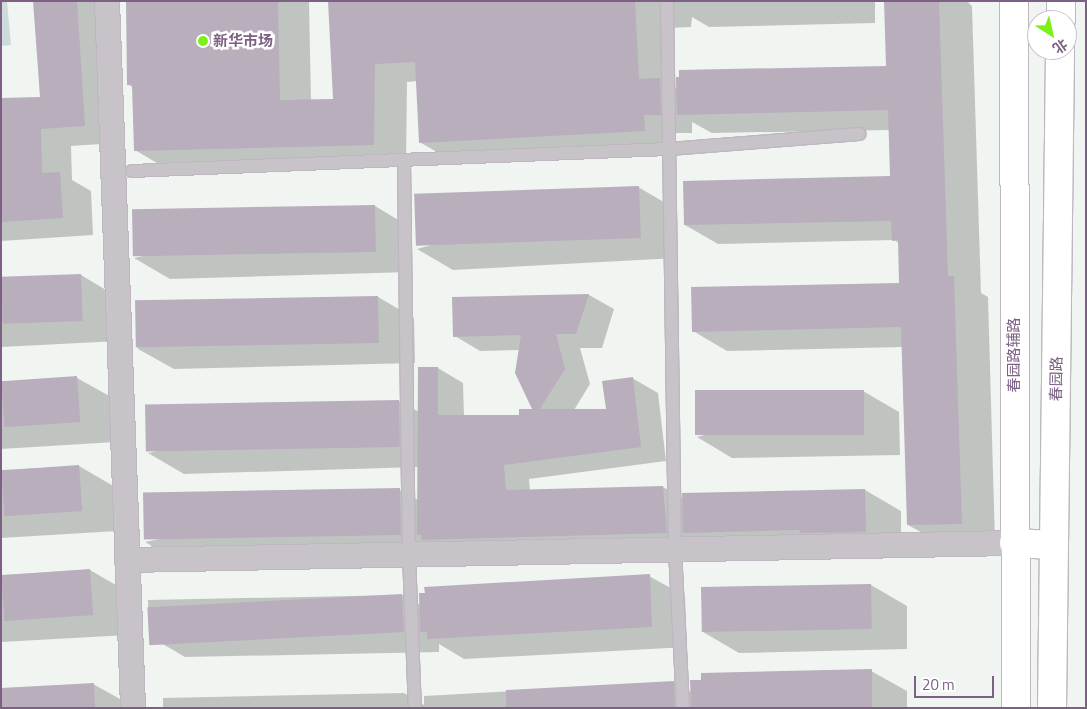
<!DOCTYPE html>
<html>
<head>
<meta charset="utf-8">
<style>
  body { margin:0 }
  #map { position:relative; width:1087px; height:709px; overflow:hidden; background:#f1f5f2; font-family:"Titillium Web","Noto Sans SC",sans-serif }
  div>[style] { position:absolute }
  .green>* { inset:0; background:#cfdada }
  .shadow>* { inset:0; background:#0003 }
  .building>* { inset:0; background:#b8aebc; transform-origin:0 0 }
  .roads { filter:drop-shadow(1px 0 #beb6c0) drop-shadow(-1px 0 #beb6c0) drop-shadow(0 1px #beb6c0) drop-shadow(0 -1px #beb6c0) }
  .lane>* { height:12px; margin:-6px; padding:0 6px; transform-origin:6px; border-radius:6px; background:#c8c2c9 }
  .street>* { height:24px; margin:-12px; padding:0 12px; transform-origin:12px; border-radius:12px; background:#c8c2c9 }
  .secondary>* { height:28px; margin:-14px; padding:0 14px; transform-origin:14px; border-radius:14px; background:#fff }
  .primary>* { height:28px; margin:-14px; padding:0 14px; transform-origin:14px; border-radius:14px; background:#fff }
  .dots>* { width:14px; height:14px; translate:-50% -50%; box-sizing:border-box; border:2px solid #fff; border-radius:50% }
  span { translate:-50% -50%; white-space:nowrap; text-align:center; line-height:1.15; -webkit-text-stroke:5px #fff; paint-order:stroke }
  .poi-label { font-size:15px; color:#7c6184; font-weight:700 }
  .left { translate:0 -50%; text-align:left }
  .street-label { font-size:15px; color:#7c6184 }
  .frame { position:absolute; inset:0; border:2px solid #7c6184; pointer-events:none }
  .north { position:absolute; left:1027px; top:10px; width:50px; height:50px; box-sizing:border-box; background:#fff; border:1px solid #cbc0ce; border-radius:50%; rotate:145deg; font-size:14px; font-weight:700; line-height:20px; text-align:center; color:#7c6184 }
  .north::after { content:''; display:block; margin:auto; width:18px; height:22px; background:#7bf115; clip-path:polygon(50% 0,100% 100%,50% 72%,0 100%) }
  .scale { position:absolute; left:914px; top:676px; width:80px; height:22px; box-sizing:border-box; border:2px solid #7c6184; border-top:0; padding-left:6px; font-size:15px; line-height:18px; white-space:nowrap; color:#7c6184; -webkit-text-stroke:4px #fff; paint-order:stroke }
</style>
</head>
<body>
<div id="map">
  <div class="green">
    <i style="clip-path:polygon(1px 1px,7px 1px,11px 45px,1px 46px)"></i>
  </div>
  <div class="shadow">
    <i style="clip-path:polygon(35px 1px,106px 1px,116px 143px,71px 146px,72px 180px,91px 191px,93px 235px,1px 241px,1px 100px,41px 99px)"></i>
    <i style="clip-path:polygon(127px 1px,309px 1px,311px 101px,335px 100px,432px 1px,875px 1px,875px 23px,709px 27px,692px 17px,691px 27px,667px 28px,671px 85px,678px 89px,888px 67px,886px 1px,967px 1px,972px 6px,981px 293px,988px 297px,995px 542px,942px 544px,908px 525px,902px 347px,727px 351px,693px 331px,901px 284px,899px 243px,894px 240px,718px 244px,685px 225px,891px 177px,890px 130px,712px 133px,692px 122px,692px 133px,675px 133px,676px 149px,453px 161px,421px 143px,418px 81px,407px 82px,406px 163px,167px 169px,135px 150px,134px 88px,129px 85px)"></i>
    <i style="clip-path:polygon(638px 187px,674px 208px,677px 258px,453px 270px,417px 249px)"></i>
    <i style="clip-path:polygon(375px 206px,410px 227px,411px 272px,170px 279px,134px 258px)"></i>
    <i style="clip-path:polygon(81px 275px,116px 296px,119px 341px,1px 347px,1px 280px)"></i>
    <i style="clip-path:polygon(589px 295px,614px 309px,602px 348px,580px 348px,590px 384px,574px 410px,607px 410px,632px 378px,658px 393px,666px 461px,529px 479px,530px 491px,663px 487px,684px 499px,865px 490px,901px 511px,901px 552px,720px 553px,691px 536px,692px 547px,181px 562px,145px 542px,400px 490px,418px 500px,418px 467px,184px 474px,148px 453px,399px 401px,419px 412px,438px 368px,463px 383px,464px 416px,521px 416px,534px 410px,520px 350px,480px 351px,455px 336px,454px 299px)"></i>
    <i style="clip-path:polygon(378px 297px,414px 318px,415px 363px,174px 369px,138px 349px,137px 304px)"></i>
    <i style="clip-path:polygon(77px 378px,113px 398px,115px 442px,1px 449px,1px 382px)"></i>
    <i style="clip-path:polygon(863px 391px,899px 412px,900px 455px,732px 458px,697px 437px)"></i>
    <i style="clip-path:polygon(79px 466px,115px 487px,117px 531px,1px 538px,1px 470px)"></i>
    <i style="clip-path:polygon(90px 570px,126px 591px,128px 635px,1px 642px,1px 575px)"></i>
    <i style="clip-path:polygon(649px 576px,685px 596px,687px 647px,464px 659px,439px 644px,439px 652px,185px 657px,149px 636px,148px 600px,402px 595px,420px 605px)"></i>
    <i style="clip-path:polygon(871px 585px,907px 606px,907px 649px,739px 653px,703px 632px)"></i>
    <i style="clip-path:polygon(871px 671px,907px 691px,907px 708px,163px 708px,163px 698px,404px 693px,424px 705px,424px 696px,673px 682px,692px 693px)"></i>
    <i style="clip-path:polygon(93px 684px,129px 704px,129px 708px,1px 708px)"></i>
  </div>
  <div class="building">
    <i style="clip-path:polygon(33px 1px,77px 1px,85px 126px,41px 129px,42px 173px,60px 172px,63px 218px,1px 222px,1px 98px,40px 97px)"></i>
    <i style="clip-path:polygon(126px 1px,278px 1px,280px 100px,333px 99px,328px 1px,635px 1px,639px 79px,660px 78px,661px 115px,644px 115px,645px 131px,419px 143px,415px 62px,375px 64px,374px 145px,134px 151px,132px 85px,127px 85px)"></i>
    <i style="clip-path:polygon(884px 1px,939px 1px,948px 276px,954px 276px,962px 524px,907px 525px,901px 327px,692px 332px,691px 287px,899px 283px,898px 240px,892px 241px,891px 221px,684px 225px,683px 181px,890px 176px,888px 110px,677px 115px,676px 77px,679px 77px,679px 70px,886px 66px)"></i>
    <i style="left:639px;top:186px;width:52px;height:225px;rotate:88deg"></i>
    <i style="left:375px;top:205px;width:47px;height:243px;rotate:89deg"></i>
    <i style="left:81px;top:274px;width:47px;height:80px;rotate:88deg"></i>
    <i style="clip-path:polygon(589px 294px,576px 334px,556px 334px,565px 369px,540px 409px,606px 409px,602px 381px,633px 377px,641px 447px,504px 465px,506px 490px,663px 486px,667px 533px,422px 540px,421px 535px,417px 535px,418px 367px,438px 367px,438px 415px,519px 415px,519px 409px,532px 409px,515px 373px,521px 335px,453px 337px,452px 297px)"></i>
    <i style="left:378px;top:296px;width:47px;height:243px;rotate:89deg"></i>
    <i style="left:77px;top:376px;width:46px;height:76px;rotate:86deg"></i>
    <i style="left:864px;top:390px;width:45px;height:169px;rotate:90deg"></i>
    <i style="left:399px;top:400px;width:47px;height:254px;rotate:89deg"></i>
    <i style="left:79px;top:465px;width:46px;height:78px;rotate:86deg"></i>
    <i style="left:400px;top:488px;width:47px;height:257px;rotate:89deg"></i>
    <i style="clip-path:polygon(865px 489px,866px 532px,800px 533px,799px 530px,683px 533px,682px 493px)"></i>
    <i style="left:90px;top:569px;width:46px;height:89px;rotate:86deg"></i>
    <i style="clip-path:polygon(650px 574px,652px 627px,427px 639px,427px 632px,420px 632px,419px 593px,425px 593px,424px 587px)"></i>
    <i style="left:871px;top:584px;width:45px;height:170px;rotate:89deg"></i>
    <i style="left:402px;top:594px;width:38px;height:255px;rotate:87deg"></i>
    <i style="clip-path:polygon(872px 669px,872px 708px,691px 708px,690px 680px,701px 680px,701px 673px)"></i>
    <i style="clip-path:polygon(674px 681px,675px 708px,506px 708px,506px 690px)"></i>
    <i style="clip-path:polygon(94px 683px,95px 708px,1px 708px,1px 688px)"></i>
  </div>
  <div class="roads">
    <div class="lane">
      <i style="left:667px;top:1px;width:549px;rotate:89.17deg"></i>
      <i style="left:675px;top:550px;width:158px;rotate:87.1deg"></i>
      <i style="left:404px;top:160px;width:395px;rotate:89.3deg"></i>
      <i style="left:409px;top:555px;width:153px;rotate:87.8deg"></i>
      <i style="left:132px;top:171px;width:537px;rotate:-2.35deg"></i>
      <i style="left:669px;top:149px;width:191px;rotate:-4.5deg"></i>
    </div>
    <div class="street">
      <i style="left:107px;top:1px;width:707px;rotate:87.89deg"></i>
      <i style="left:127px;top:560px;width:887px;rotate:-1.1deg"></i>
    </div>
    <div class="secondary">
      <i style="left:1014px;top:1px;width:707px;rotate:89.84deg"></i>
      <i style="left:1014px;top:543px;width:39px;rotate:3deg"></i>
    </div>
    <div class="primary">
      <i style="left:1061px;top:20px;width:19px;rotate:-90deg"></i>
      <i style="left:1052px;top:708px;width:658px;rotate:-89.3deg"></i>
    </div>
  </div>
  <div class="dots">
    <i style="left:203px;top:41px;background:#7bf115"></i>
  </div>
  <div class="poi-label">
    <span class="left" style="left:213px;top:41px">新华市场</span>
  </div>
  <div class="street-label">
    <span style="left:1014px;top:355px;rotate:-90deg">春园路辅路</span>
    <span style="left:1056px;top:379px;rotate:-89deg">春园路</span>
  </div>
  <div class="frame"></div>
  <div class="north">北</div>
  <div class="scale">20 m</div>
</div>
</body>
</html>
